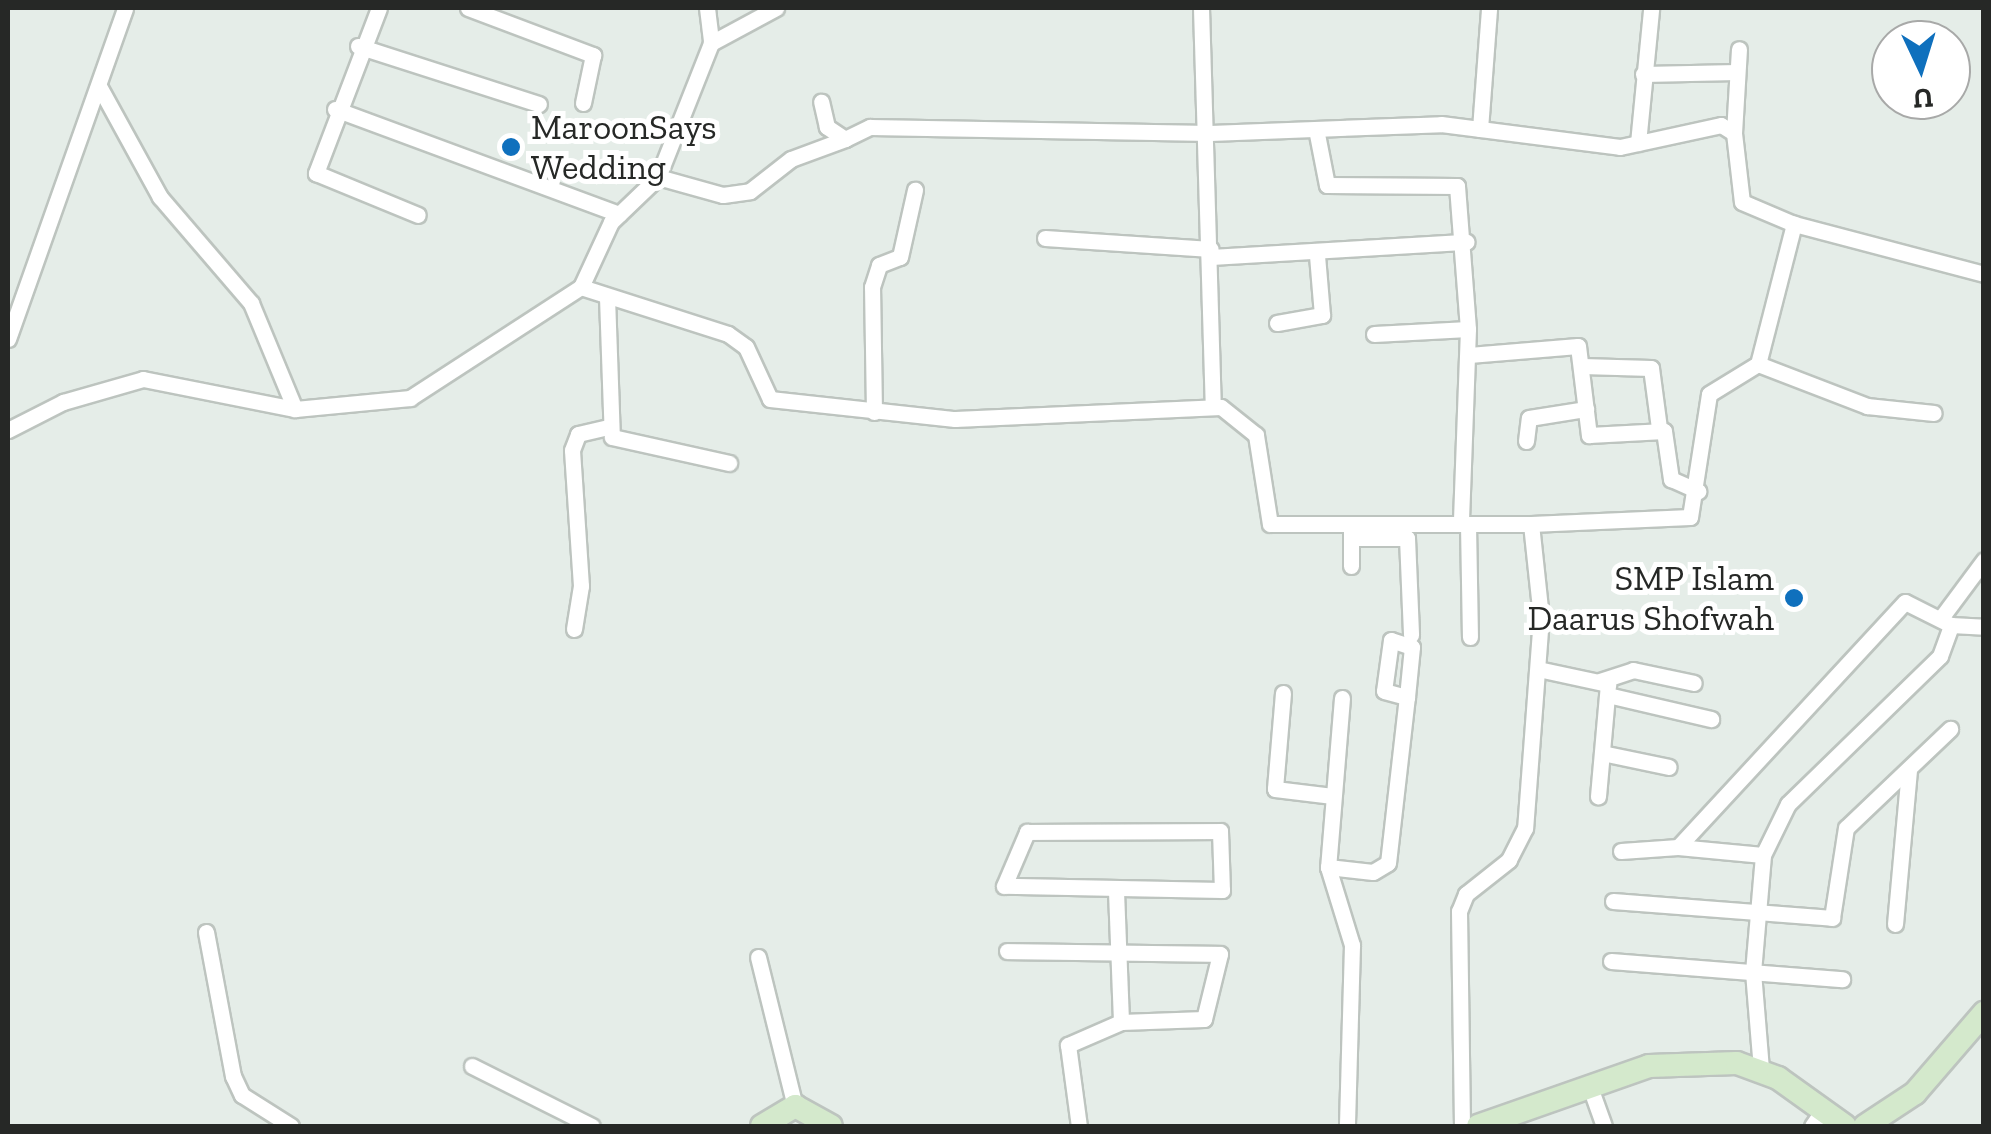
<!DOCTYPE html>
<html>
<head>
<meta charset="utf-8">
<style>
  body { margin:0 }
  #map { position:relative; width:1991px; height:1134px; overflow:hidden; background:#e5ede8; font-family:"Zilla Slab",serif }
  div>[style] { position:absolute }
  .roads { filter:drop-shadow(2px 0 #bdc4bf) drop-shadow(-2px 0 #bdc4bf) drop-shadow(0 2px #bdc4bf) drop-shadow(0 -2px #bdc4bf) }
  .street>* { height:15px; margin:-7.5px; padding:0 7.5px; transform-origin:7.5px; border-radius:7.5px; background:#fff }
  .secondary>* { height:22px; margin:-11px; padding:0 11px; transform-origin:11px; border-radius:11px; background:#d4e9cc }
  .dots>* { width:28px; height:28px; translate:-50% -50%; box-sizing:border-box; border:5px solid #fff; border-radius:50% }
  span { translate:-50% -50%; white-space:nowrap; text-align:center; line-height:1.15; -webkit-text-stroke:10px #fff; paint-order:stroke }
  .poi-label { font-size:35px; color:#262826 }
  .left { translate:0 -50%; text-align:left }
  .right { translate:-100% -50%; text-align:right }
  .frame { position:absolute; inset:0; border:10px solid #262826; pointer-events:none }
  .north { position:absolute; left:1871px; top:20px; width:100px; height:100px; box-sizing:border-box; background:#fff; border:2px solid #a8a9a8; border-radius:50%; rotate:176deg; font-size:28px; font-weight:700; line-height:40px; text-align:center; color:#262826 }
  .north::after { content:''; display:block; margin:auto; width:35px; height:45px; background:#0f70bd; clip-path:polygon(50% 0,100% 100%,50% 72%,0 100%) }
</style>
</head>
<body>
<div id="map">
  <div class="roads">
    <div class="street">
      <i style="left:379px;top:8px;width:177px;rotate:110.9deg"></i>
      <i style="left:316px;top:173px;width:110px;rotate:22.4deg"></i>
      <i style="left:468px;top:8px;width:134px;rotate:20.6deg"></i>
      <i style="left:593px;top:55px;width:49px;rotate:101.8deg"></i>
      <i style="left:707px;top:8px;width:35px;rotate:83deg"></i>
      <i style="left:1201px;top:8px;width:398px;rotate:88.3deg"></i>
      <i style="left:358px;top:46px;width:190px;rotate:17.8deg"></i>
      <i style="left:1643px;top:74px;width:94px;rotate:-1.2deg"></i>
      <i style="left:99px;top:86px;width:127px;rotate:61.2deg"></i>
      <i style="left:160px;top:197px;width:140px;rotate:49.4deg"></i>
      <i style="left:251px;top:303px;width:115px;rotate:67.5deg"></i>
      <i style="left:295px;top:409px;width:116px;rotate:-5.5deg"></i>
      <i style="left:410px;top:398px;width:204px;rotate:-33deg"></i>
      <i style="left:581px;top:287px;width:72px;rotate:-65.2deg"></i>
      <i style="left:611px;top:222px;width:65px;rotate:-43.8deg"></i>
      <i style="left:658px;top:177px;width:144px;rotate:-68.4deg"></i>
      <i style="left:711px;top:43px;width:74px;rotate:-28.3deg"></i>
      <i style="left:335px;top:109px;width:303px;rotate:20.3deg"></i>
      <i style="left:1316px;top:129px;width:57px;rotate:78.9deg"></i>
      <i style="left:1327px;top:185px;width:130px;rotate:0.4deg"></i>
      <i style="left:1457px;top:186px;width:143px;rotate:85.6deg"></i>
      <i style="left:1468px;top:329px;width:195px;rotate:92.1deg"></i>
      <i style="left:1480px;top:129px;width:121px;rotate:-85.7deg"></i>
      <i style="left:1734px;top:133px;width:84px;rotate:-86.6deg"></i>
      <i style="left:845px;top:139px;width:28px;rotate:-26deg"></i>
      <i style="left:870px;top:127px;width:340px;rotate:1deg"></i>
      <i style="left:1210px;top:133px;width:231px;rotate:-2.2deg"></i>
      <i style="left:1441px;top:124px;width:180px;rotate:7.3deg"></i>
      <i style="left:1620px;top:147px;width:103px;rotate:-12.3deg"></i>
      <i style="left:1721px;top:125px;width:15px;rotate:32deg"></i>
      <i style="left:1734px;top:133px;width:69px;rotate:83.4deg"></i>
      <i style="left:1742px;top:202px;width:56px;rotate:22.9deg"></i>
      <i style="left:1638px;top:143px;width:134px;rotate:-84.4deg"></i>
      <i style="left:658px;top:177px;width:67px;rotate:15.5deg"></i>
      <i style="left:723px;top:195px;width:27px;rotate:-8deg"></i>
      <i style="left:750px;top:191px;width:52px;rotate:-38deg"></i>
      <i style="left:791px;top:159px;width:58px;rotate:-20.3deg"></i>
      <i style="left:845px;top:139px;width:22px;rotate:-146deg"></i>
      <i style="left:827px;top:127px;width:26px;rotate:-103deg"></i>
      <i style="left:1045px;top:238px;width:166px;rotate:3.8deg"></i>
      <i style="left:1211px;top:257px;width:256px;rotate:-3.4deg"></i>
      <i style="left:581px;top:287px;width:154px;rotate:17.7deg"></i>
      <i style="left:728px;top:334px;width:22px;rotate:36deg"></i>
      <i style="left:746px;top:347px;width:57px;rotate:65.2deg"></i>
      <i style="left:770px;top:399px;width:186px;rotate:6.2deg"></i>
      <i style="left:955px;top:419px;width:266px;rotate:-2.6deg"></i>
      <i style="left:1221px;top:407px;width:45px;rotate:38.7deg"></i>
      <i style="left:1256px;top:435px;width:90px;rotate:81.1deg"></i>
      <i style="left:1270px;top:524px;width:261px"></i>
      <i style="left:1531px;top:524px;width:94px;rotate:83.9deg"></i>
      <i style="left:1541px;top:617px;width:212px;rotate:94.3deg"></i>
      <i style="left:1525px;top:828px;width:36px;rotate:117deg"></i>
      <i style="left:1509px;top:860px;width:55px;rotate:141.7deg"></i>
      <i style="left:1466px;top:894px;width:18px;rotate:112deg"></i>
      <i style="left:1459px;top:911px;width:215px;rotate:89.2deg"></i>
      <i style="left:607px;top:297px;width:140px;rotate:88deg"></i>
      <i style="left:612px;top:437px;width:120px;rotate:12.5deg"></i>
      <i style="left:1277px;top:323px;width:46px;rotate:-10.1deg"></i>
      <i style="left:1322px;top:315px;width:59px;rotate:-94.8deg"></i>
      <i style="left:1374px;top:334px;width:94px;rotate:-3deg"></i>
      <i style="left:8px;top:339px;width:351px;rotate:-70.5deg"></i>
      <i style="left:1469px;top:355px;width:109px;rotate:-4.7deg"></i>
      <i style="left:1578px;top:346px;width:90px;rotate:83deg"></i>
      <i style="left:1589px;top:435px;width:75px;rotate:-3.1deg"></i>
      <i style="left:1664px;top:431px;width:49px;rotate:81.7deg"></i>
      <i style="left:1671px;top:479px;width:30px;rotate:24deg"></i>
      <i style="left:1758px;top:364px;width:117px;rotate:21.1deg"></i>
      <i style="left:1867px;top:406px;width:67px;rotate:6deg"></i>
      <i style="left:1582px;top:366px;width:69px;rotate:1.7deg"></i>
      <i style="left:1651px;top:368px;width:61px;rotate:82.4deg"></i>
      <i style="left:874px;top:412px;width:125px;rotate:-90.9deg"></i>
      <i style="left:872px;top:287px;width:23px;rotate:-72deg"></i>
      <i style="left:879px;top:265px;width:22px;rotate:-21deg"></i>
      <i style="left:900px;top:257px;width:69px;rotate:-77.4deg"></i>
      <i style="left:8px;top:430px;width:62px;rotate:-27deg"></i>
      <i style="left:63px;top:402px;width:83px;rotate:-16deg"></i>
      <i style="left:143px;top:379px;width:155px;rotate:11.2deg"></i>
      <i style="left:1526px;top:441px;width:23px;rotate:-83deg"></i>
      <i style="left:1529px;top:418px;width:58px;rotate:-9deg"></i>
      <i style="left:1468px;top:524px;width:113px;rotate:89deg"></i>
      <i style="left:1531px;top:524px;width:159px;rotate:-2.5deg"></i>
      <i style="left:1690px;top:517px;width:124px;rotate:-81.2deg"></i>
      <i style="left:1709px;top:394px;width:57px;rotate:-31.5deg"></i>
      <i style="left:1758px;top:364px;width:145px;rotate:-75.6deg"></i>
      <i style="left:1794px;top:224px;width:196px;rotate:14.7deg"></i>
      <i style="left:1351px;top:530px;width:36px;rotate:90deg"></i>
      <i style="left:1351px;top:538px;width:56px"></i>
      <i style="left:1407px;top:538px;width:97px;rotate:87.6deg"></i>
      <i style="left:1941px;top:618px;width:72px;rotate:-53.4deg"></i>
      <i style="left:574px;top:629px;width:44px;rotate:-80.8deg"></i>
      <i style="left:581px;top:586px;width:136px;rotate:-93.8deg"></i>
      <i style="left:572px;top:450px;width:17px;rotate:-69deg"></i>
      <i style="left:578px;top:434px;width:32px;rotate:-13deg"></i>
      <i style="left:1538px;top:669px;width:72px;rotate:12.1deg"></i>
      <i style="left:1608px;top:684px;width:113px;rotate:95.1deg"></i>
      <i style="left:1600px;top:681px;width:35px;rotate:-18deg"></i>
      <i style="left:1633px;top:670px;width:62px;rotate:12deg"></i>
      <i style="left:1283px;top:693px;width:96px;rotate:94.8deg"></i>
      <i style="left:1275px;top:789px;width:58px;rotate:6.9deg"></i>
      <i style="left:1612px;top:696px;width:102px;rotate:13.1deg"></i>
      <i style="left:1342px;top:698px;width:170px;rotate:94.7deg"></i>
      <i style="left:1328px;top:867px;width:82px;rotate:72.9deg"></i>
      <i style="left:1352px;top:945px;width:181px;rotate:91.6deg"></i>
      <i style="left:1602px;top:753px;width:68px;rotate:11.8deg"></i>
      <i style="left:1220px;top:831px;width:59px;rotate:88.1deg"></i>
      <i style="left:1222px;top:890px;width:218px;rotate:-178.9deg"></i>
      <i style="left:1004px;top:886px;width:59px;rotate:-66.9deg"></i>
      <i style="left:1027px;top:832px;width:193px;rotate:-0.3deg"></i>
      <i style="left:1678px;top:847px;width:85px;rotate:5.4deg"></i>
      <i style="left:1621px;top:851px;width:57px;rotate:-4deg"></i>
      <i style="left:1678px;top:847px;width:334px;rotate:-47.2deg"></i>
      <i style="left:1905px;top:602px;width:51px;rotate:26.6deg"></i>
      <i style="left:1951px;top:625px;width:33px;rotate:3deg"></i>
      <i style="left:1328px;top:867px;width:45px;rotate:6.3deg"></i>
      <i style="left:1373px;top:872px;width:17px;rotate:-31deg"></i>
      <i style="left:1388px;top:863px;width:167px;rotate:-83.5deg"></i>
      <i style="left:1407px;top:697px;width:50px;rotate:-84.3deg"></i>
      <i style="left:1412px;top:647px;width:22px;rotate:-162deg"></i>
      <i style="left:1391px;top:640px;width:51px;rotate:97.8deg"></i>
      <i style="left:1384px;top:691px;width:24px;rotate:15deg"></i>
      <i style="left:1116px;top:891px;width:131px;rotate:87.8deg"></i>
      <i style="left:1613px;top:901px;width:220px;rotate:4.4deg"></i>
      <i style="left:1832px;top:918px;width:91px;rotate:-81.2deg"></i>
      <i style="left:1846px;top:828px;width:144px;rotate:-43.6deg"></i>
      <i style="left:1895px;top:924px;width:156px;rotate:-84.8deg"></i>
      <i style="left:206px;top:932px;width:147px;rotate:79.4deg"></i>
      <i style="left:233px;top:1076px;width:21px;rotate:65deg"></i>
      <i style="left:242px;top:1095px;width:58px;rotate:32.3deg"></i>
      <i style="left:1007px;top:951px;width:213px;rotate:0.8deg"></i>
      <i style="left:1220px;top:954px;width:67px;rotate:103.8deg"></i>
      <i style="left:1204px;top:1019px;width:83px;rotate:177.9deg"></i>
      <i style="left:1121px;top:1022px;width:58px;rotate:156.5deg"></i>
      <i style="left:1068px;top:1045px;width:82px;rotate:82.3deg"></i>
      <i style="left:758px;top:957px;width:154px;rotate:76.1deg"></i>
      <i style="left:1611px;top:961px;width:232px;rotate:4.5deg"></i>
      <i style="left:472px;top:1066px;width:134px;rotate:26.6deg"></i>
      <i style="left:1761px;top:1069px;width:97px;rotate:-94.7deg"></i>
      <i style="left:1753px;top:972px;width:117px;rotate:-85.1deg"></i>
      <i style="left:1763px;top:855px;width:57px;rotate:-63.9deg"></i>
      <i style="left:1788px;top:804px;width:212px;rotate:-44.2deg"></i>
      <i style="left:1940px;top:656px;width:33px;rotate:-70deg"></i>
      <i style="left:1590px;top:1087px;width:41px;rotate:70.3deg"></i>
      <i style="left:1812px;top:1126px;width:16px;rotate:-55deg"></i>
    </div>
    <div class="secondary">
      <i style="left:762px;top:1126px;width:39px;rotate:-31deg"></i>
      <i style="left:795px;top:1106px;width:41px;rotate:29.1deg"></i>
      <i style="left:1478px;top:1126px;width:181px;rotate:-19.3deg"></i>
      <i style="left:1649px;top:1066px;width:88px;rotate:-2deg"></i>
      <i style="left:1737px;top:1063px;width:44px;rotate:20.1deg"></i>
      <i style="left:1778px;top:1078px;width:82px;rotate:35.6deg"></i>
      <i style="left:1865px;top:1126px;width:60px;rotate:-33.4deg"></i>
      <i style="left:1915px;top:1093px;width:106px;rotate:-49.2deg"></i>
    </div>
  </div>
  <div class="dots">
    <i style="left:511px;top:147px;background:#0f70bd"></i>
    <i style="left:1794px;top:598px;background:#0f70bd"></i>
  </div>
  <div class="poi-label">
    <span class="left" style="left:531px;top:147px">MaroonSays<br>Wedding</span>
    <span class="right" style="left:1774px;top:598px">SMP Islam<br>Daarus Shofwah</span>
  </div>
  <div class="frame"></div>
  <div class="north">U</div>
</div>
</body>
</html>
